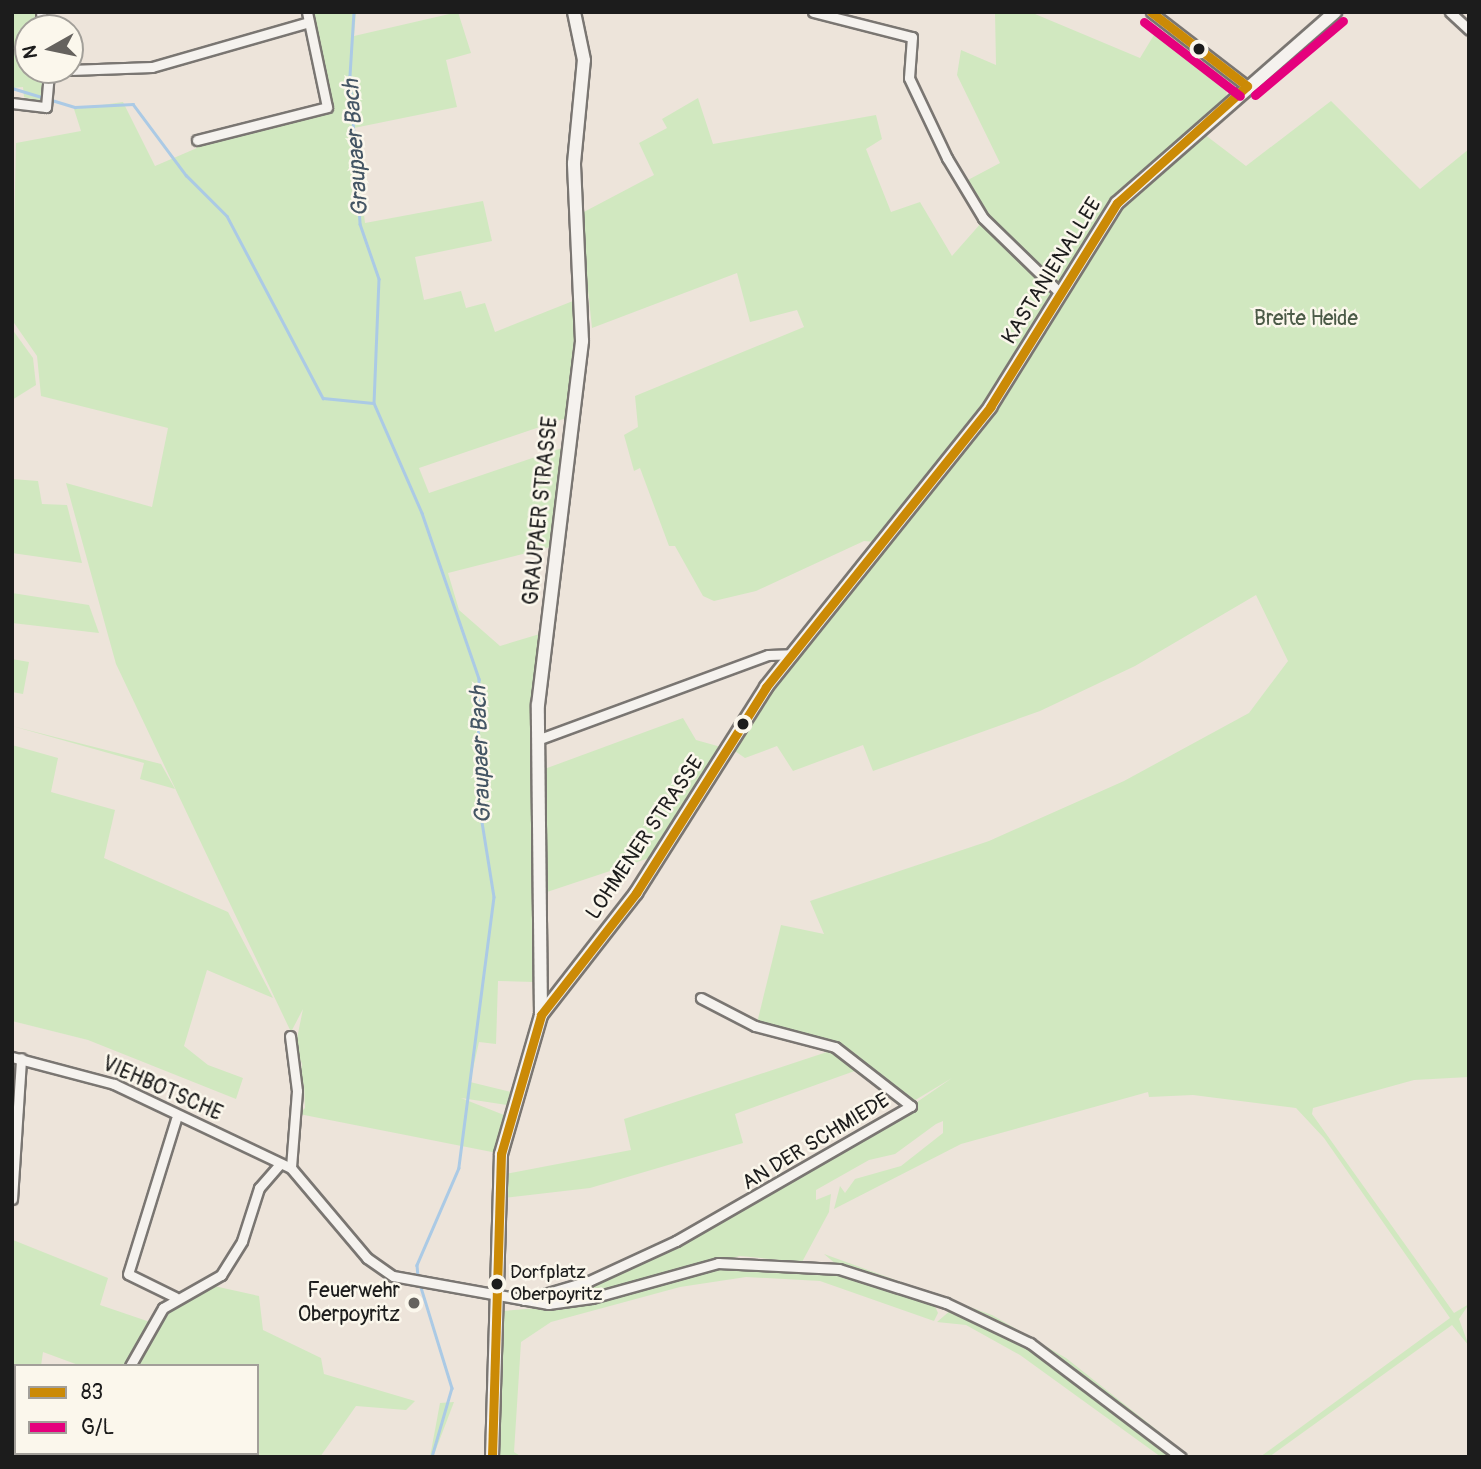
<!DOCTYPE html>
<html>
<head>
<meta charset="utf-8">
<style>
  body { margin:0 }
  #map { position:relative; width:1481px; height:1469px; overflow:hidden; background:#ede4da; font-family:Pangolin,sans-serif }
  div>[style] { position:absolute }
  .green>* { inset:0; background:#d1e8c0 }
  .stream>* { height:2.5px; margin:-1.25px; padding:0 1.25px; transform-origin:1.25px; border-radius:1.25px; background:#abcae5 }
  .roads { filter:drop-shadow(2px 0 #7a7672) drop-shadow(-2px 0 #7a7672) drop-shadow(0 2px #7a7672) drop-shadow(0 -2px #7a7672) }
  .street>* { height:9px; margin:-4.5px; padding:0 4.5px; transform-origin:4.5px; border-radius:4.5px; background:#f5f2ee }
  .secondary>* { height:12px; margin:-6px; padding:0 6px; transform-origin:6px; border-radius:6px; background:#f5f2ee }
  .bus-1>* { height:9px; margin:-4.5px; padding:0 4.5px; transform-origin:4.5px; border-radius:4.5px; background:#cb8a06 }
  .bus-2>* { height:9px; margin:-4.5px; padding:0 4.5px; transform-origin:4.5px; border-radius:4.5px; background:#e5007d }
  .dots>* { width:19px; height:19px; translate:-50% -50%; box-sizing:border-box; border:4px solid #fbf7ec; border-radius:50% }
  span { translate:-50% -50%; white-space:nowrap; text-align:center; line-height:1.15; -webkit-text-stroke:5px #fbf7ec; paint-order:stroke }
  .bus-label { font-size:19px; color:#1c1c1c }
  .left { translate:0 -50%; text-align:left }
  .street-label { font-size:21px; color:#1c1c1c }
  .park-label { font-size:21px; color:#4b5a47 }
  .poi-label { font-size:21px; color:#1c1c1c }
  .right { translate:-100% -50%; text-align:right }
  .water-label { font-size:23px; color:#445564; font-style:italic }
  .frame { position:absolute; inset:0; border:14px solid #1c1c1c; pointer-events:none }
  .legend { position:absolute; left:14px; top:1364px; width:245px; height:91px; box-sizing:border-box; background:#fbf7ec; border:2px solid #a29f99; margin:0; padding:9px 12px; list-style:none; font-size:21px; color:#1c1c1c }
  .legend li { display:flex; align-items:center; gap:14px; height:35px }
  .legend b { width:35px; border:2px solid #a29f99 }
  .north { position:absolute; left:14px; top:14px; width:70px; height:70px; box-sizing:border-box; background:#fbf7ec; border:2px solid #a29f99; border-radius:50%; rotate:261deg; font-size:19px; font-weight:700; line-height:28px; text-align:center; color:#1c1c1c }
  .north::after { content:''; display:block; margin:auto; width:24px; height:32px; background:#65625e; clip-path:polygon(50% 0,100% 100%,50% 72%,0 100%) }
</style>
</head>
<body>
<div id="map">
  <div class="green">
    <i style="clip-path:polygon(12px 12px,38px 12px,40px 28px,28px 28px,28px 70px,45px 70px,43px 102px,24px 97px,23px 87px,12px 88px)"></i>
    <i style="clip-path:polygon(309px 12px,356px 12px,354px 36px,458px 12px,471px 53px,446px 60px,457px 107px,354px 128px,365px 223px,483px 201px,492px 241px,415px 257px,424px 300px,461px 291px,466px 308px,485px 303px,495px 332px,578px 299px,566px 418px,419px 468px,429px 493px,562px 448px,554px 546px,448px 573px,459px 610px,500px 646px,543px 633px,533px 772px,535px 982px,498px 981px,496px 1044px,479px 1042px,470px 1082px,511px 1092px,507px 1105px,461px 1098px,504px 1115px,497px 1153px,299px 1114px,305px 1108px,304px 1084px,299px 1085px,302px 1064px,295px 1048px,303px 1009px,291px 1032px,116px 664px,66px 483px,152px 507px,168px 428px,41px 396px,37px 356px,12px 320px,16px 143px,81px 131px,74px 109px,123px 102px,155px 166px,197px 148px,195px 143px,324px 113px,330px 100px)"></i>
    <i style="clip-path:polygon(995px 12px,1035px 14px,1140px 58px,1157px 30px,1166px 36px,1170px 31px,1228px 78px,1226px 98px,1114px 201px,1058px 286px,987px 218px,966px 181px,1000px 163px,957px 75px,961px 50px,996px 65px)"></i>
    <i style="clip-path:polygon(698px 98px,713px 144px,876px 115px,882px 139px,866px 149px,891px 212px,920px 202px,952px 256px,982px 222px,1053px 293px,986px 405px,876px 542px,864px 541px,756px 591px,714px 601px,703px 596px,675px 546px,669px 546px,640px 468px,634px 471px,624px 435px,638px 427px,635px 396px,804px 327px,797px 310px,750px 322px,737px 273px,592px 328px,580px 214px,654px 175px,639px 143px,667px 128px,662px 119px)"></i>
    <i style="clip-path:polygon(1331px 101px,1420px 189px,1469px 149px,1469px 1077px,1414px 1080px,1313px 1108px,1312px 1114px,1454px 1313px,1469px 1304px,1459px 1319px,1469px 1346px,1452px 1325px,1269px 1457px,1260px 1457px,1450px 1318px,1324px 1138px,1296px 1108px,1193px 1095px,1149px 1097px,1148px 1092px,961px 1144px,834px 1209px,840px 1186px,845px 1193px,855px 1179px,901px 1166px,943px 1133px,943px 1121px,936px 1124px,895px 1154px,869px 1160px,816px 1190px,816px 1200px,831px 1194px,829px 1212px,802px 1262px,740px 1256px,591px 1296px,531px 1300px,614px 1276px,712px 1225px,850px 1148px,952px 1078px,912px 1102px,836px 1044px,757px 1023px,781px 925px,824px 934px,810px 901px,989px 841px,1124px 781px,1249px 713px,1288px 661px,1256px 595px,1135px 666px,1040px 711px,873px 771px,863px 745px,793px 771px,777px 746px,745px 758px,732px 749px,769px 690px,993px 408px,1121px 204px,1200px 131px,1246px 166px)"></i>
    <i style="clip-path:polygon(12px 329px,33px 358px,36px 385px,12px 400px)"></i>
    <i style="clip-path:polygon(12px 479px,38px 481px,42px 504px,67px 505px,82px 563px,12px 553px)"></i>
    <i style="clip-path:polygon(12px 593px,89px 605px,99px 633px,12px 623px)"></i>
    <i style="clip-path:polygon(12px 659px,29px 662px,23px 694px,12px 692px)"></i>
    <i style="clip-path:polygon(683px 718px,696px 740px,721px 747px,658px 855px,544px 893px,539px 771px)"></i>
    <i style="clip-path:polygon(12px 726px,161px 764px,175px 789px,140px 779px,144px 763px)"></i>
    <i style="clip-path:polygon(12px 745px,58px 758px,51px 792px,115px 810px,104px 858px,228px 912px,273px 998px,207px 970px,184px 1046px,208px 1065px,243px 1078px,236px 1099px,88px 1040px,12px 1021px)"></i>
    <i style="clip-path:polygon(833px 1050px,863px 1068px,735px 1114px,743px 1143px,590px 1188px,504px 1198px,505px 1174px,631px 1150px,624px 1119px)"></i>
    <i style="clip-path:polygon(13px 1240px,108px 1278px,100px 1305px,150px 1322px,127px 1366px,81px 1366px,43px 1352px,41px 1366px,16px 1366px,16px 1453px,40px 1457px,12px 1457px)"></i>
    <i style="clip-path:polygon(824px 1254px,992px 1315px,1066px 1358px,1191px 1457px,1031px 1341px,913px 1289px,837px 1265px)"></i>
    <i style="clip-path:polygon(719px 1266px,835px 1271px,933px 1302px,938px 1313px,934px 1321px,820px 1281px,746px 1277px,680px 1287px,551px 1322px,521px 1342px,514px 1452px,522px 1457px,496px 1457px,503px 1311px,550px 1307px)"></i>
    <i style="clip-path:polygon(214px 1286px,259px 1296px,263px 1330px,321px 1358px,324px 1374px,415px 1401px,406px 1410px,356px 1406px,320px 1457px,238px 1457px,233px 1453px,257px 1453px,257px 1366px,132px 1366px,153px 1324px,178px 1300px)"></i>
    <i style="clip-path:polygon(952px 1309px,1028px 1345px,1176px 1457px,1161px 1457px,1020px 1355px,966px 1325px,937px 1322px)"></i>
    <i style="clip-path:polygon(454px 1402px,433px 1457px,430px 1457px,440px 1403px)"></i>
  </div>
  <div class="stream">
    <i style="left:354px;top:12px;width:64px;rotate:93.6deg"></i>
    <i style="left:350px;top:76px;width:148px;rotate:86.1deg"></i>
    <i style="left:360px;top:224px;width:58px;rotate:70.9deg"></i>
    <i style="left:379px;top:279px;width:124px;rotate:92.3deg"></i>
    <i style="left:374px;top:403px;width:120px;rotate:66.4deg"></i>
    <i style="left:422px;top:513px;width:176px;rotate:71deg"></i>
    <i style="left:479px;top:679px;width:118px;rotate:90.5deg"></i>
    <i style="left:478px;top:797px;width:101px;rotate:80.9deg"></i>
    <i style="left:494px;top:897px;width:273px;rotate:97.4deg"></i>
    <i style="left:459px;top:1168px;width:106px;rotate:113.4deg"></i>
    <i style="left:417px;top:1265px;width:12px;rotate:85deg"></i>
    <i style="left:12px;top:88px;width:66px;rotate:16.8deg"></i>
    <i style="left:75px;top:107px;width:58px;rotate:-3deg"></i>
    <i style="left:133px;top:104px;width:89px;rotate:53.3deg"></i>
    <i style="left:186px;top:175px;width:58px;rotate:45deg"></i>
    <i style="left:227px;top:216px;width:206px;rotate:62.2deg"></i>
    <i style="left:323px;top:398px;width:50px;rotate:5.7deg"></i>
    <i style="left:420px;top:1284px;width:109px;rotate:72.9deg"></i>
    <i style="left:452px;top:1388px;width:72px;rotate:106.2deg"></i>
  </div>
  <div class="roads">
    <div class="street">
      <i style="left:41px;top:12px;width:16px;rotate:83deg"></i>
      <i style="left:813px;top:12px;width:102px;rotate:14.2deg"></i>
      <i style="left:912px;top:37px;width:41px;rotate:94.2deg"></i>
      <i style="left:909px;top:78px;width:89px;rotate:64.6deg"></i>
      <i style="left:947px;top:158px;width:70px;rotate:59deg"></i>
      <i style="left:983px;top:218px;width:105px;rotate:44.2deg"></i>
      <i style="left:1151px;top:12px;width:121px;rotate:37.6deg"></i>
      <i style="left:1450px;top:12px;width:26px;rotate:43deg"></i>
      <i style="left:70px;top:70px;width:82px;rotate:-2.1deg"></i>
      <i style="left:152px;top:67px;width:163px;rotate:-16deg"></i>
      <i style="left:12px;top:103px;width:34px;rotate:7deg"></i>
      <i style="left:46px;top:107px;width:37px;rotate:-85deg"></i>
      <i style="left:197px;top:140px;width:134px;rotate:-14.2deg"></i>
      <i style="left:327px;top:107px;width:97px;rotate:-101.9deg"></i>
      <i style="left:537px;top:740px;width:246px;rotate:-20.2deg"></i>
      <i style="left:768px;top:655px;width:24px;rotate:-2deg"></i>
      <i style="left:290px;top:1036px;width:55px;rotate:82.7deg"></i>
      <i style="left:297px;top:1091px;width:77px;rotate:94.5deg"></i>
      <i style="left:12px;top:1057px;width:106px;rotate:14.8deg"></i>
      <i style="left:114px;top:1084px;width:196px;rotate:25.4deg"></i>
      <i style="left:291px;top:1168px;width:118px;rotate:49.8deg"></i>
      <i style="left:367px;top:1258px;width:32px;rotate:35deg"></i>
      <i style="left:393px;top:1276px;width:158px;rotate:10.2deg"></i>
      <i style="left:548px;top:1304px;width:44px;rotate:-7.8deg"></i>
      <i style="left:592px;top:1298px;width:131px;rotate:-15.5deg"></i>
      <i style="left:718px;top:1263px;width:121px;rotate:2.8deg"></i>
      <i style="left:839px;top:1269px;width:112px;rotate:17.6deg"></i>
      <i style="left:946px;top:1303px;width:93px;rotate:25.5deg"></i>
      <i style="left:1030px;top:1343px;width:189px;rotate:37.1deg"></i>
      <i style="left:12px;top:1199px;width:141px;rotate:-86.3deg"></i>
      <i style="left:175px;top:1297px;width:52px;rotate:-153.9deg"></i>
      <i style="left:128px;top:1274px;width:162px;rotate:-72.8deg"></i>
      <i style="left:524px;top:1300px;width:68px;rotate:-16.3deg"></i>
      <i style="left:589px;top:1281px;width:96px;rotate:-24.7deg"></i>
      <i style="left:676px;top:1241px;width:271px;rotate:-29.9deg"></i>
      <i style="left:911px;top:1106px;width:96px;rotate:-142.2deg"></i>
      <i style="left:835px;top:1047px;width:83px;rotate:-165.3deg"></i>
      <i style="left:755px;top:1026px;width:61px;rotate:-152.6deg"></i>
      <i style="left:130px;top:1366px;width:67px;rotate:-60.4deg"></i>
      <i style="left:163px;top:1308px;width:67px;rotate:-29.6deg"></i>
      <i style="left:221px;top:1275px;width:40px;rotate:-58deg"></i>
      <i style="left:242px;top:1241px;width:56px;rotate:-72.2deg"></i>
      <i style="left:259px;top:1188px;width:32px;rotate:-49deg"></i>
      <i style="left:100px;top:1453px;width:4px;rotate:90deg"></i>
    </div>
    <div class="secondary">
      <i style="left:541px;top:1015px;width:310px;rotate:-90.6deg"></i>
      <i style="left:538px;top:705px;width:367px;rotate:-83.1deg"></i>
      <i style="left:582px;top:341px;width:178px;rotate:-92.6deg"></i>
      <i style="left:574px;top:163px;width:103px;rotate:-84.5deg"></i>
      <i style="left:584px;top:60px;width:49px;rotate:-101.8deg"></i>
      <i style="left:492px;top:1457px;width:303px;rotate:-88.3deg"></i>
      <i style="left:501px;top:1154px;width:145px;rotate:-73.9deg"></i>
      <i style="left:541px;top:1015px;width:155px;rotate:-52.1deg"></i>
      <i style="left:636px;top:893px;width:244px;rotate:-57.7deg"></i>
      <i style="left:766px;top:687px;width:359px;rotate:-51.3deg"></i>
      <i style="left:990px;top:407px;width:240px;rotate:-58.1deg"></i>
      <i style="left:1117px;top:203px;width:290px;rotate:-41.2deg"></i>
    </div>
  </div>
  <div class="bus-1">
    <i style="left:1151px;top:12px;width:121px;rotate:37.6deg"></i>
    <i style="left:492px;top:1457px;width:303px;rotate:-88.3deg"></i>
    <i style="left:501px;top:1154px;width:145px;rotate:-73.9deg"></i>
    <i style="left:541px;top:1015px;width:155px;rotate:-52.1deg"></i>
    <i style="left:636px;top:893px;width:244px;rotate:-57.7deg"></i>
    <i style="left:766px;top:687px;width:359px;rotate:-51.3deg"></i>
    <i style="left:990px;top:407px;width:240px;rotate:-58.1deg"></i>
    <i style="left:1117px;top:203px;width:175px;rotate:-42deg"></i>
  </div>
  <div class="bus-2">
    <i style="left:1144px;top:22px;width:121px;rotate:37.6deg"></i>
    <i style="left:1255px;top:95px;width:115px;rotate:-40.1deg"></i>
  </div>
  <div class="dots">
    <i style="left:1199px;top:49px;background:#1c1c1c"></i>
    <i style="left:743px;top:724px;background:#1c1c1c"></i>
    <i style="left:497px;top:1284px;background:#1c1c1c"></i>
    <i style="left:414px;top:1303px;background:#65625e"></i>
  </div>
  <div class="bus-label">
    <span class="left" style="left:510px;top:1284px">Dorfplatz<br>Oberpoyritz</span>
  </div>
  <div class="street-label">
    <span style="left:1052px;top:271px;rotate:-58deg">KASTANIENALLEE</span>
    <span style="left:541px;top:511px;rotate:-84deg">GRAUPAER STRASSE</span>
    <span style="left:645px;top:838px;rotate:-56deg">LOHMENER STRASSE</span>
    <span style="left:162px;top:1089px;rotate:24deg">VIEHBOTSCHE</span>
    <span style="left:816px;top:1142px;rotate:-31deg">AN DER SCHMIEDE</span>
  </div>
  <div class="park-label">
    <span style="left:1306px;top:319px">Breite Heide</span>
  </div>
  <div class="poi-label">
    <span class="right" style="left:400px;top:1303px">Feuerwehr<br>Oberpoyritz</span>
  </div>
  <div class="water-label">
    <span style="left:356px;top:148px;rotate:-94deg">Graupaer Bach</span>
    <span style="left:481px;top:755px;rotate:-92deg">Graupaer Bach</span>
  </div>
  <div class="frame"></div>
  <ul class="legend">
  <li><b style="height:9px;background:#cb8a06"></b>83</li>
  <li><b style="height:9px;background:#e5007d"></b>G/L</li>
  </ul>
  <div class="north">N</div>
</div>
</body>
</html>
